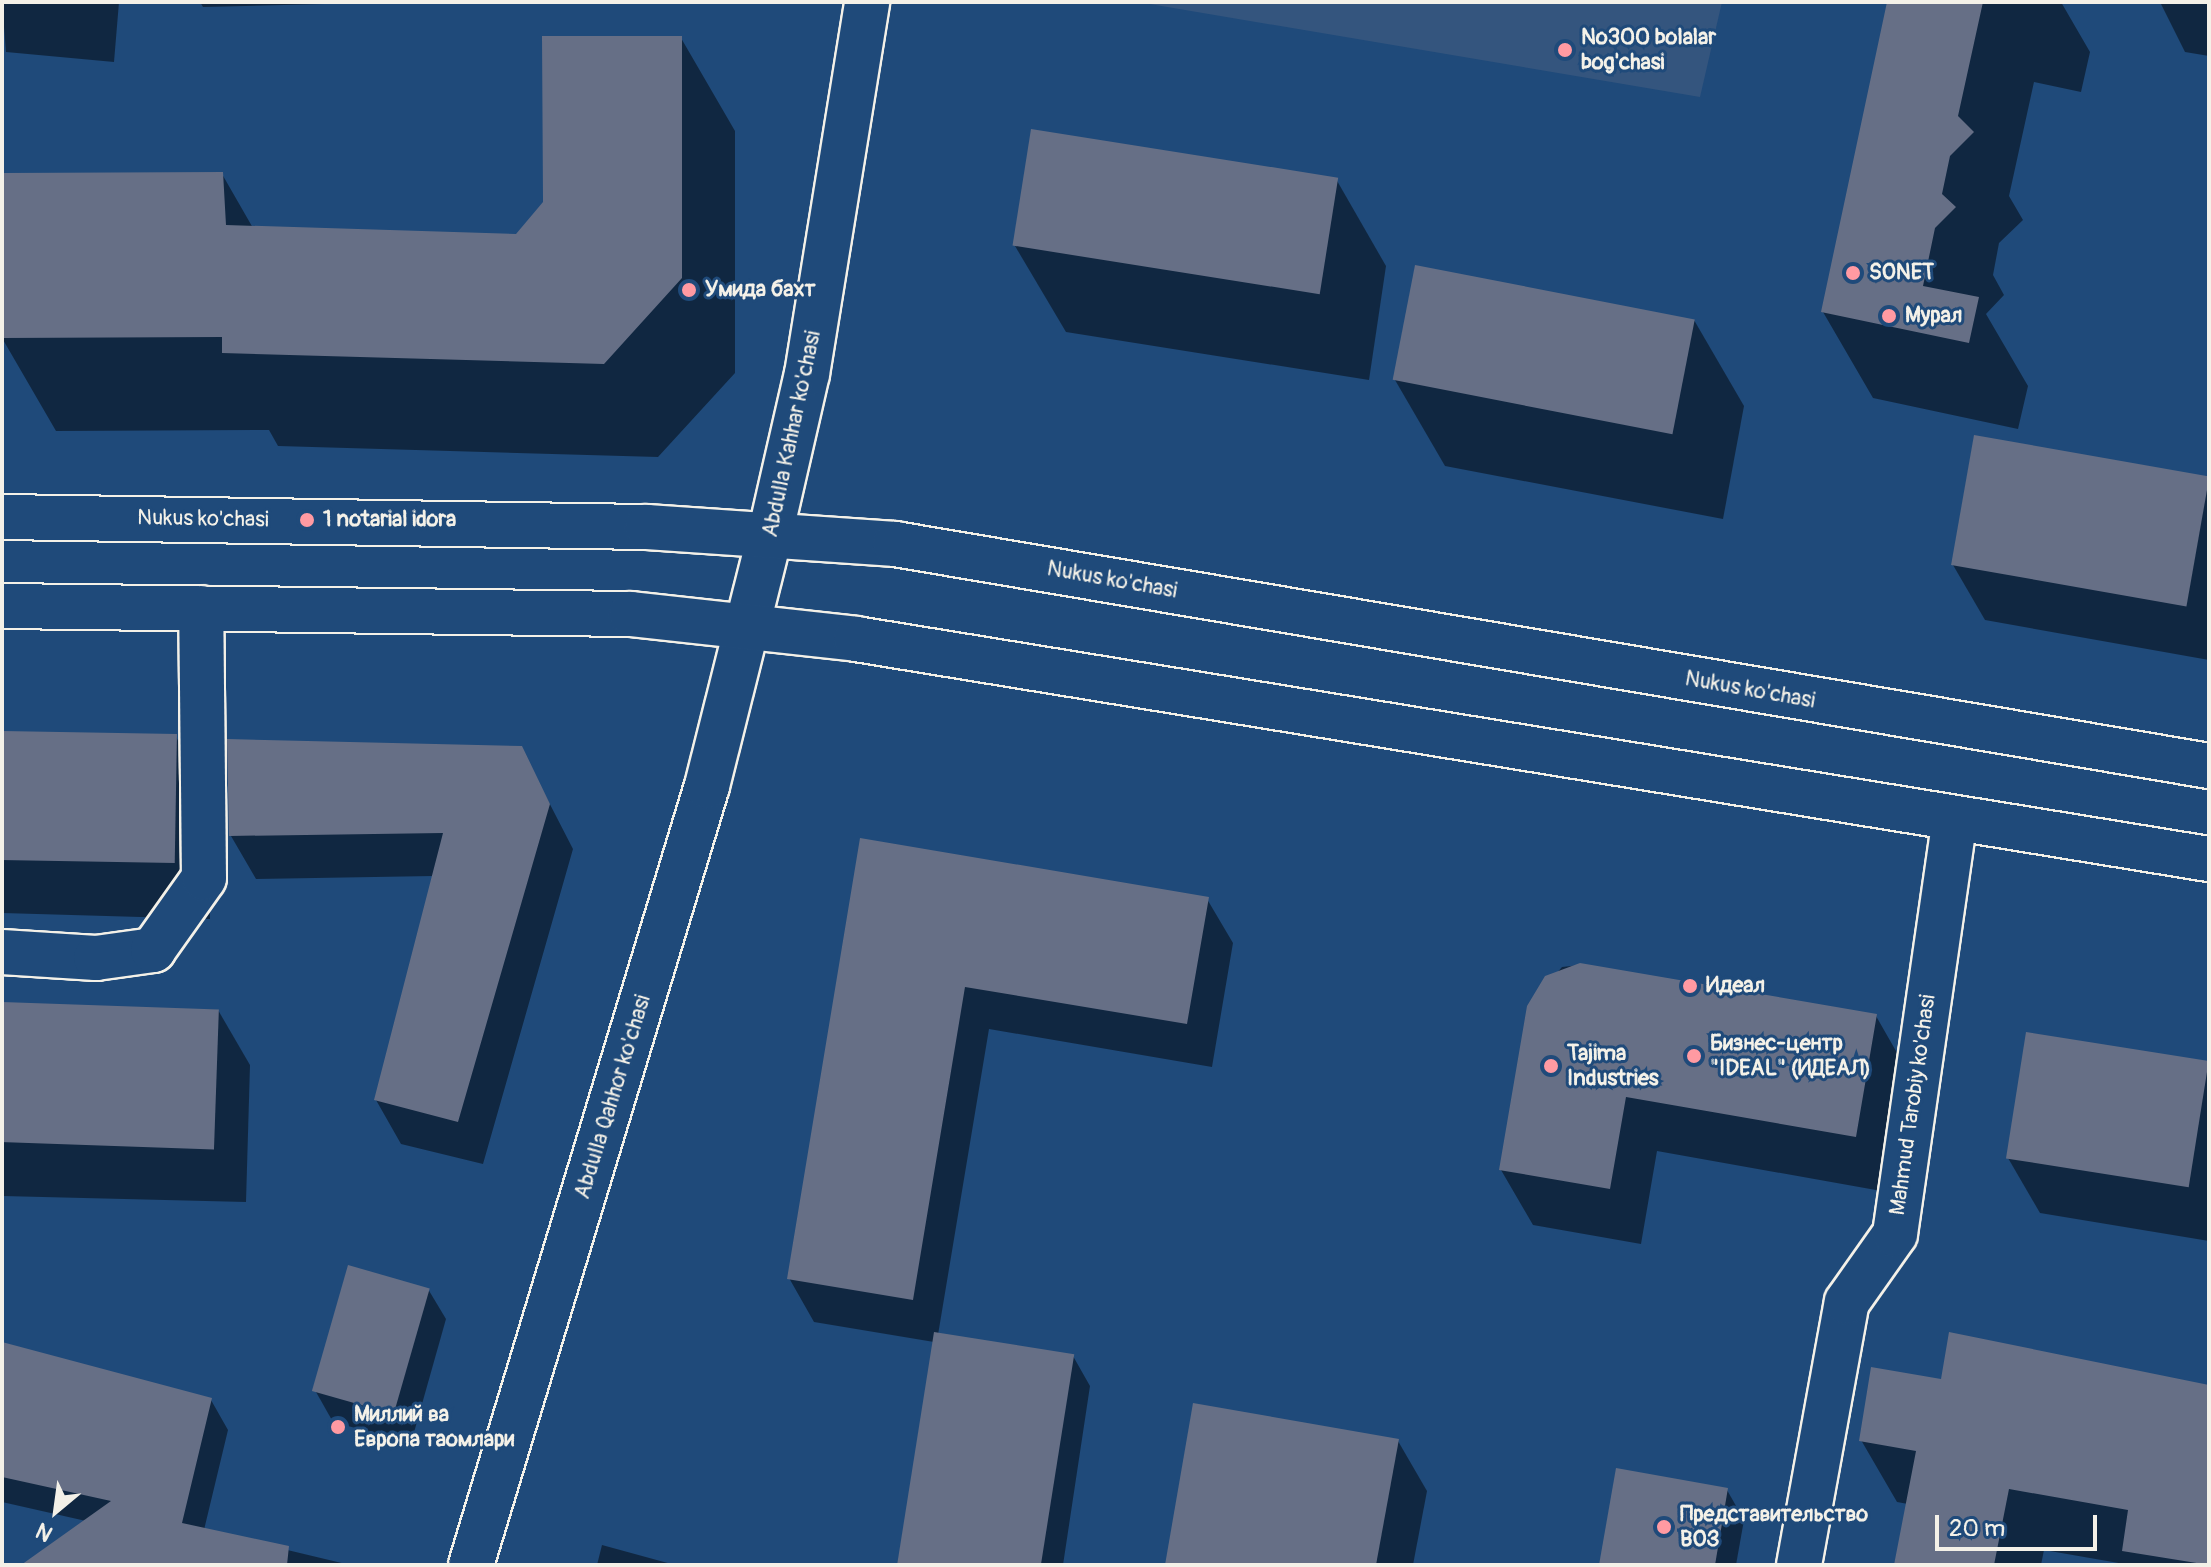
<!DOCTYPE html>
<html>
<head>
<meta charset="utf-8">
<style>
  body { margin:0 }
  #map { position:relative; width:2211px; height:1567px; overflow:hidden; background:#1f4a7a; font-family:Pangolin,sans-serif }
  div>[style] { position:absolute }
  .built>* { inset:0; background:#34557e }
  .shadow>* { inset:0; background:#0007 }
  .building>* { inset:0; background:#666f86; transform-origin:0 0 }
  .roads { filter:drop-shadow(2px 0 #f4f1e8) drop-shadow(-2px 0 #f4f1e8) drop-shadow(0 2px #f4f1e8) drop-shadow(0 -2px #f4f1e8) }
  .minor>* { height:44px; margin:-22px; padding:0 22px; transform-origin:22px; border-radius:22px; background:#1f4a7a }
  .tertiary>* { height:44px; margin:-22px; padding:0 22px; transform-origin:22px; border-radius:22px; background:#1f4a7a }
  .primary>* { height:44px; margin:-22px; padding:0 22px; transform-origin:22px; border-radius:22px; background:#1f4a7a }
  .dots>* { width:22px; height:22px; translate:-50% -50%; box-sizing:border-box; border:4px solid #1f4a7a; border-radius:50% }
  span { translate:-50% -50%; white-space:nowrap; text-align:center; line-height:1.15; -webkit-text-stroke:6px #1f4a7a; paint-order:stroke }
  .poi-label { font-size:22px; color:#f4f1e8; font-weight:700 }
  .left { translate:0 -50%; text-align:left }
  .street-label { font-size:22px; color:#f4f1e8 }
  .frame { position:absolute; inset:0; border:4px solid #f4f1e8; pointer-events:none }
  .north { position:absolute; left:16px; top:1471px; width:80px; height:80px; -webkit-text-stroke:6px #1f4a7a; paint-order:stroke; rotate:209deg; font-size:22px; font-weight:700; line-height:32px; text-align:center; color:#f4f1e8 }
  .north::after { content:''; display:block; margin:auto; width:28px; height:36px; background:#f4f1e8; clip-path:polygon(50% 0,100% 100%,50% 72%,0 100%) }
  .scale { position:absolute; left:1935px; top:1515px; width:162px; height:36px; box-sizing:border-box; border:4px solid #f4f1e8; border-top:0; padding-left:10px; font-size:24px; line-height:28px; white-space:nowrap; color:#f4f1e8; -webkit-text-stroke:6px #1f4a7a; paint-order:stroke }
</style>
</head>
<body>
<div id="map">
  <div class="built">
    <i style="clip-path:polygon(1138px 2px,1722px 2px,1700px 97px)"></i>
  </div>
  <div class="shadow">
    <i style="clip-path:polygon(2px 2px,119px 2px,114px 62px,6px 52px)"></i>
    <i style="clip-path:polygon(200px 2px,405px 2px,203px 7px)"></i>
    <i style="clip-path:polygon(1889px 2px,2061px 2px,2090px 52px,2081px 92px,2034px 82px,2009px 196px,2023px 220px,1999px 243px,1993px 275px,2004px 295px,1986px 314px,2028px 386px,2018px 429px,1873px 398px,1823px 312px)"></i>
    <i style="clip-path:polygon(2160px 2px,2209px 2px,2209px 56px,2185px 52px)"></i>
    <i style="clip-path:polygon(681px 38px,735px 131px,735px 373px,658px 457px,278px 446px,269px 430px,56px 431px,2px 338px,2px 175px,222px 174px,253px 228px,517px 236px)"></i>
    <i style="clip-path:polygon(1336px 179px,1386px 266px,1369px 380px,1066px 332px,1015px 246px)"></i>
    <i style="clip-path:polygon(1694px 320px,1744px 406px,1723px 519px,1445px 466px,1395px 380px)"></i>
    <i style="clip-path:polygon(2209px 482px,2209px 660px,1985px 620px,1953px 565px)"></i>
    <i style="clip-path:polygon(2px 733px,176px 737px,208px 793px,210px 919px,2px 913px)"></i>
    <i style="clip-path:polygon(521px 748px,573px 849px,483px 1164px,401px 1144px,376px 1100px,434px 876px,256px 879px,231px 836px)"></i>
    <i style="clip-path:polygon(861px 841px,1207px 899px,1233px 943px,1212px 1067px,989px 1029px,938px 1335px,1073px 1356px,1090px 1386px,1063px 1565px,900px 1565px,934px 1342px,814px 1322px,789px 1278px)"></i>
    <i style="clip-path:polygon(1580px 965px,1876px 1016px,1908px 1072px,1887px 1192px,1657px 1151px,1641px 1244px,1533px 1225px,1501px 1170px,1528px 1007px,1562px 967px)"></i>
    <i style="clip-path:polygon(2px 1004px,218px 1010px,250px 1065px,246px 1202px,2px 1196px)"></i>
    <i style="clip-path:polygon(2209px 1064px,2209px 1241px,2040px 1213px,2008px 1158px)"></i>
    <i style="clip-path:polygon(428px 1289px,446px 1319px,411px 1443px,333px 1422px,316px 1392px)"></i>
    <i style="clip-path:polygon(1951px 1335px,2209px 1387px,2209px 1565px,2130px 1565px,2044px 1550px,2041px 1565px,1896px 1565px,1908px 1504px,1897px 1502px,1861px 1440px,1943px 1381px)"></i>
    <i style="clip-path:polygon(2px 1345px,211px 1400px,228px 1430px,204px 1530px,350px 1565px,24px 1565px,86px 1521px,2px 1502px)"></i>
    <i style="clip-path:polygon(1398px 1441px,1427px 1491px,1413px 1565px,1167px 1565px)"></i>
    <i style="clip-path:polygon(1727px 1490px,1744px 1520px,1736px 1565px,1601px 1565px)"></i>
    <i style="clip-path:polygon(602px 1545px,675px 1565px,597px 1565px)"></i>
  </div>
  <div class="building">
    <i style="clip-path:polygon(1887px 2px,1983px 2px,1958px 116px,1974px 132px,1950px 156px,1942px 194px,1956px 207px,1935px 228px,1923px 286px,1979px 297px,1969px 343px,1821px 312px)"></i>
    <i style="clip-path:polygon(542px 36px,682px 36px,682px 278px,604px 364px,222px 353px,222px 337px,2px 338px,2px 173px,223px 172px,226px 225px,516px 234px,543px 202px)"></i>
    <i style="left:1031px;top:129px;width:311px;height:118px;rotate:9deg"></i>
    <i style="left:1415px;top:265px;width:285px;height:117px;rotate:11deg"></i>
    <i style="left:1974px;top:435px;width:239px;height:132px;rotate:10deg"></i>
    <i style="left:2px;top:731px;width:175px;height:129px;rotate:1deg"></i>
    <i style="clip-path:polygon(227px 739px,522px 746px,550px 804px,458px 1122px,374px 1100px,443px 833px,229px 836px)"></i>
    <i style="clip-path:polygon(860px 838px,1209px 897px,1187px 1024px,965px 987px,913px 1300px,787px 1279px)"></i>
    <i style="clip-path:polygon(1580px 963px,1877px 1014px,1856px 1137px,1626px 1097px,1610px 1189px,1499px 1170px,1527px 1006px,1545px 976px)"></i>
    <i style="left:2px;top:1002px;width:217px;height:140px;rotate:2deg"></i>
    <i style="left:2026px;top:1032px;width:185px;height:128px;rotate:9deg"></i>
    <i style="left:348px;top:1265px;width:85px;height:131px;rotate:16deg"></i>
    <i style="left:934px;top:1332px;width:142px;height:236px;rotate:9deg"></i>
    <i style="clip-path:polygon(1949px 1332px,2209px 1385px,2209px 1565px,2122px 1551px,2128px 1510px,2009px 1489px,1994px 1565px,1894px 1565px,1916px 1451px,1859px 1441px,1871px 1367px,1941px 1379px)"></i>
    <i style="clip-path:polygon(2px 1342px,212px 1398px,182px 1523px,289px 1546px,287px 1565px,21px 1565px,111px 1501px,2px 1477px)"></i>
    <i style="clip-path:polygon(1193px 1403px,1399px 1439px,1376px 1565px,1165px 1565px)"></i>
    <i style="clip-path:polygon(1616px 1468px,1728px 1488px,1715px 1565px,1599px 1565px)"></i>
  </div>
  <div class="roads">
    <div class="minor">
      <i style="left:2px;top:952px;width:94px;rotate:3.7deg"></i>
      <i style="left:96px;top:958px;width:58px;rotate:-8deg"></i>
      <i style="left:153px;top:950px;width:88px;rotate:-54.7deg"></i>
      <i style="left:204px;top:878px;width:270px;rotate:-90.6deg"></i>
      <i style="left:471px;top:1565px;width:814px;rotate:-73.15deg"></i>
      <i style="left:707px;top:786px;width:259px;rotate:-75.9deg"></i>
      <i style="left:1799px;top:1565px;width:267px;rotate:-79.7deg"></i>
      <i style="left:1847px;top:1302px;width:83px;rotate:-54.8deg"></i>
      <i style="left:1895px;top:1234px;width:419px;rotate:-81.8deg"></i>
    </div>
    <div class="tertiary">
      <i style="left:770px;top:535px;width:165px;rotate:-77.1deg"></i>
      <i style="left:807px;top:374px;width:377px;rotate:-80.8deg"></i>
    </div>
    <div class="primary">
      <i style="left:2px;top:517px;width:645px;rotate:0.89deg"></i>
      <i style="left:647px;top:527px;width:249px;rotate:3.9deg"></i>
      <i style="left:895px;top:544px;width:1333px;rotate:9.59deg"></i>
      <i style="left:2px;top:606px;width:629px;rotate:0.73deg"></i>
      <i style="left:631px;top:614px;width:226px;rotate:6.3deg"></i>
      <i style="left:856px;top:639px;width:1371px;rotate:9.24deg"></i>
    </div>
  </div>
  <div class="dots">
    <i style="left:1565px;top:50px;background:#ff9aa2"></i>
    <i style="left:1853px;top:273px;background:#ff9aa2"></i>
    <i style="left:689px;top:290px;background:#ff9aa2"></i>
    <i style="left:1889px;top:316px;background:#ff9aa2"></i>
    <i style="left:307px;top:520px;background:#ff9aa2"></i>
    <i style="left:1690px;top:986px;background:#ff9aa2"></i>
    <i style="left:1694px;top:1056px;background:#ff9aa2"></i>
    <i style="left:1551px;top:1066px;background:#ff9aa2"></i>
    <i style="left:338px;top:1427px;background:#ff9aa2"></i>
    <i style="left:1664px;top:1527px;background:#ff9aa2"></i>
  </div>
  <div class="poi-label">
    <span class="left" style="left:1581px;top:50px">№300 bolalar<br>bog'chasi</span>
    <span class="left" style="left:1869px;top:273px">SONET</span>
    <span class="left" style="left:705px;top:290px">Умида бахт</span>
    <span class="left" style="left:1905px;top:316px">Мурал</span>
    <span class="left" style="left:323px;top:520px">1 notarial idora</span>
    <span class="left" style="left:1706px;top:986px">Идеал</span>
    <span class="left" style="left:1710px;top:1056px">Бизнес-центр<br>"IDEAL" (ИДЕАЛ)</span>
    <span class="left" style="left:1567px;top:1066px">Tajima<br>Industries</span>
    <span class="left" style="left:354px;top:1427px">Миллий ва<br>Европа таомлари</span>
    <span class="left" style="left:1680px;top:1527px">Представительство<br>ВОЗ</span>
  </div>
  <div class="street-label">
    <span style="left:792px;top:434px;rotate:-78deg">Abdulla Kahhar ko'chasi</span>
    <span style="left:203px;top:519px;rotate:1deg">Nukus ko'chasi</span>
    <span style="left:1112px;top:580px;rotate:10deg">Nukus ko'chasi</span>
    <span style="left:1750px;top:690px;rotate:10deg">Nukus ko'chasi</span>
    <span style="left:613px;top:1097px;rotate:-73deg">Abdulla Qahhor ko'chasi</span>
    <span style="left:1913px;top:1105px;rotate:-82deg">Mahmud Tarobiy ko'chasi</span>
  </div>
  <div class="frame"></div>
  <div class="north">N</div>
  <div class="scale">20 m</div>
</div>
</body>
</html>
